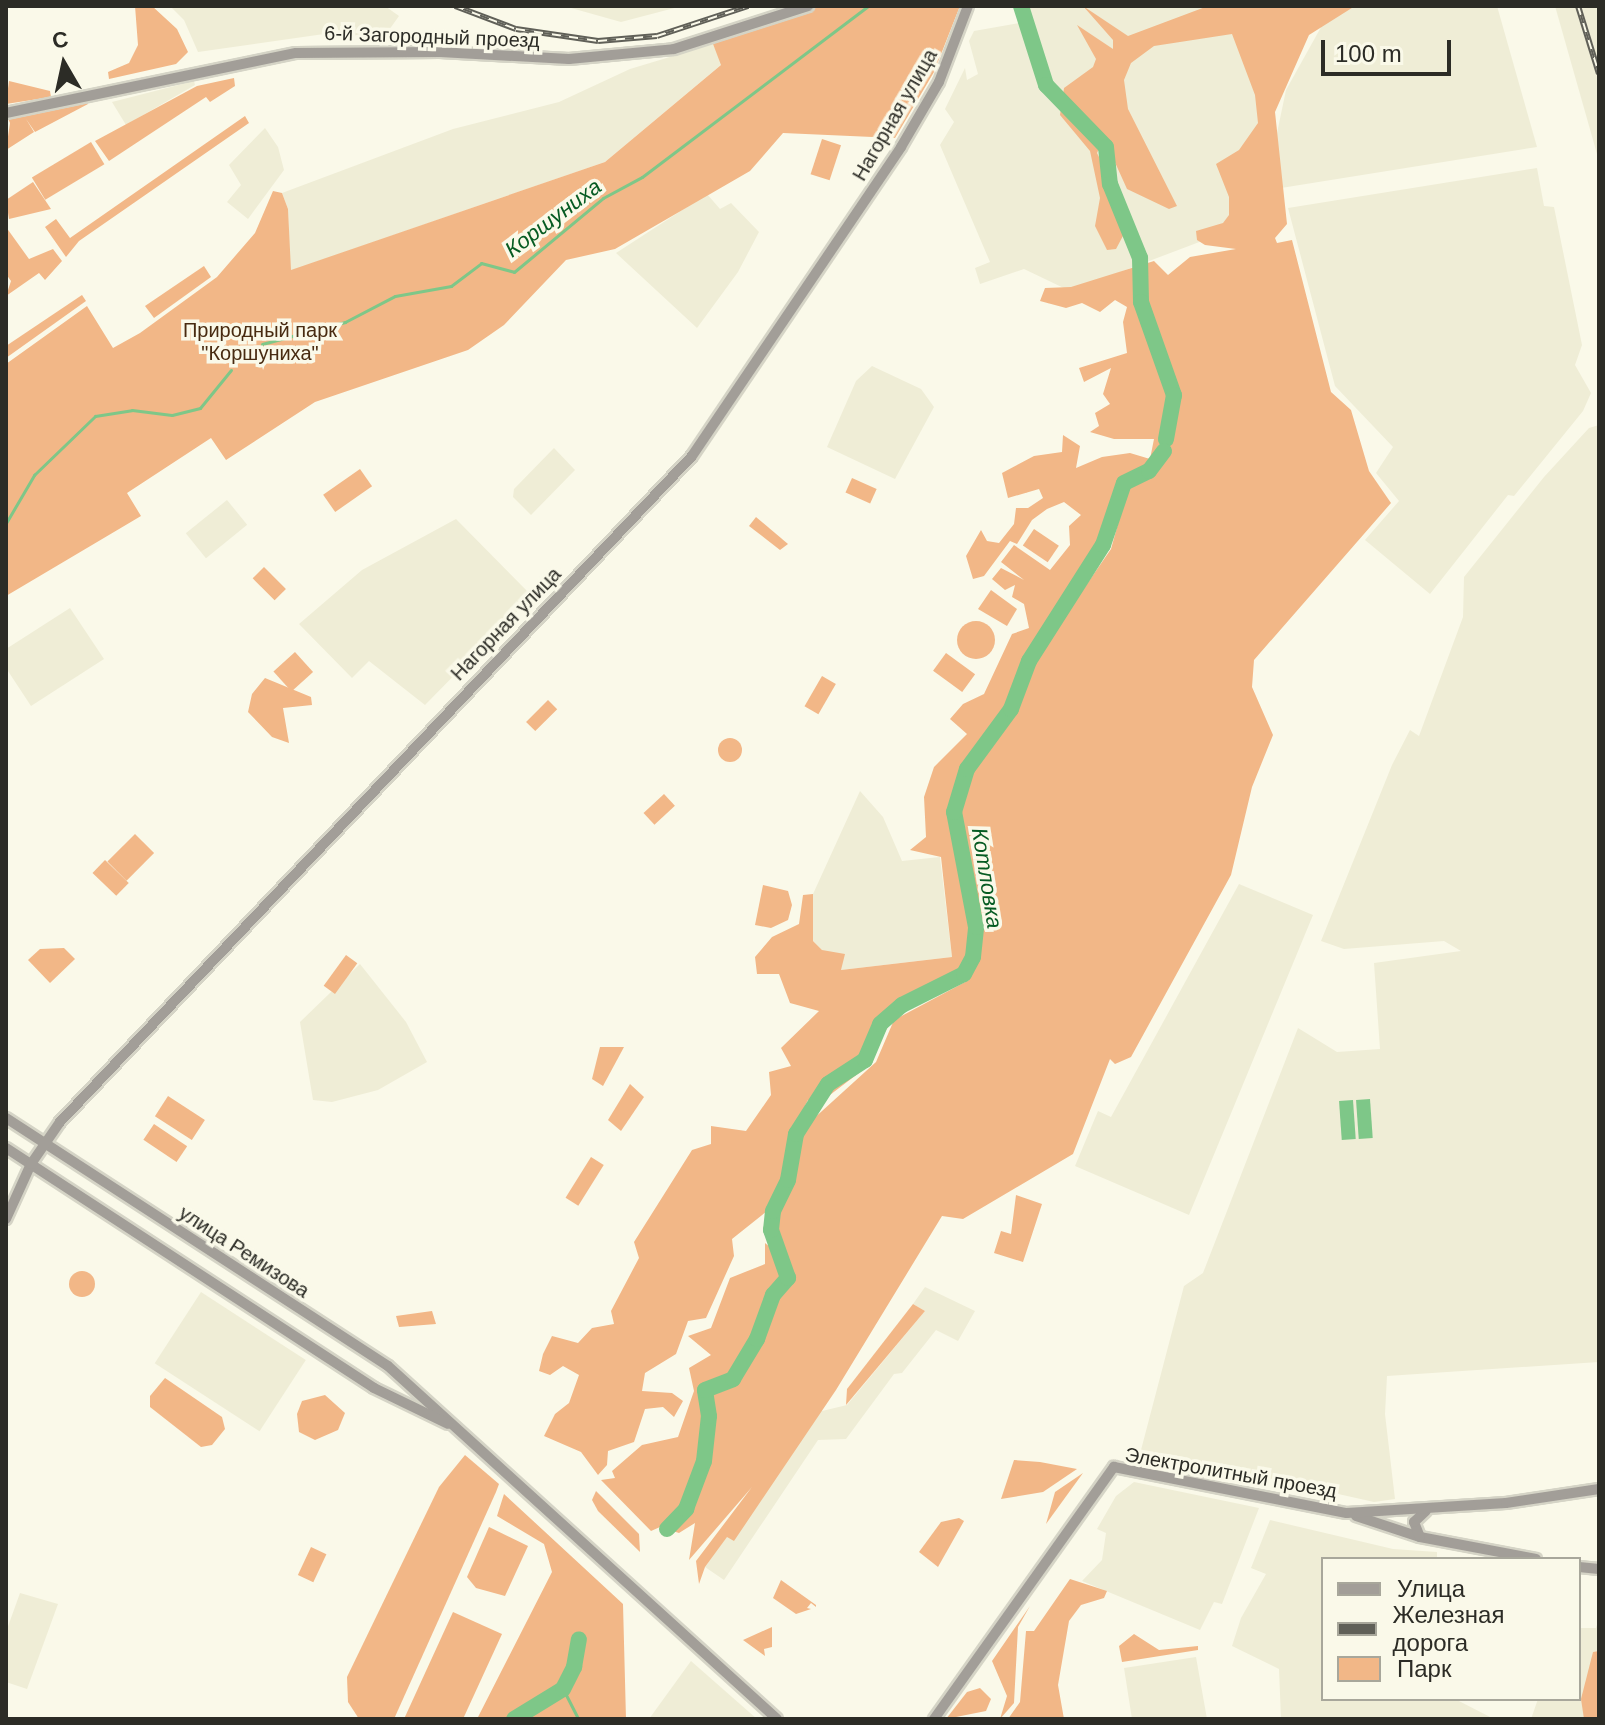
<!DOCTYPE html>
<html>
<head>
<meta charset="utf-8">
<style>
  body { margin:0 }
  #map { position:relative; width:1605px; height:1725px; overflow:hidden; background:#faf9e9; font-family:Arial,sans-serif }
  div>[style] { position:absolute }
  .built>* { inset:0; background:#efedd6; transform-origin:0 0 }
  .green>* { inset:0; background:#f2b787; transform-origin:0 0 }
  .round { border-radius:50% }
  .water>* { inset:0; background:#7ec788; transform-origin:0 0 }
  .stream>* { height:3px; margin:-1.5px; padding:0 1.5px; transform-origin:1.5px; border-radius:1.5px; background:#7ec788 }
  .river>* { height:16px; margin:-8px; padding:0 8px; transform-origin:8px; border-radius:8px; background:#7ec788 }
  .roads { filter:drop-shadow(2px 0 #d5d4c6) drop-shadow(-2px 0 #d5d4c6) drop-shadow(0 2px #d5d4c6) drop-shadow(0 -2px #d5d4c6) }
  .tertiary>* { height:10px; margin:-5px; padding:0 5px; transform-origin:5px; border-radius:5px; background:#a29e98 }
  .rail>* { height:6px; margin-top:-3px; transform-origin:0; background:repeating-linear-gradient(90deg,#faf9e9 0 9px,#606058 0 18px); box-sizing:border-box; border-block:2px solid #606058 }
  span { translate:-50% -50%; white-space:nowrap; text-align:center; line-height:1.15; -webkit-text-stroke:7px #faf9e9; paint-order:stroke }
  .street-label { font-size:20px; color:#2c2c26 }
  .park-label { font-size:20px; color:#482b11 }
  .water-label { font-size:22px; color:#065b22; font-style:italic }
  .frame { position:absolute; inset:0; border:8px solid #2c2c26; pointer-events:none }
  .legend { position:absolute; left:1321px; top:1557px; width:260px; height:144px; box-sizing:border-box; background:#faf9e9; border:2px solid #a8a79b; margin:0; padding:10px 14px; list-style:none; font-size:24px; color:#2c2c26 }
  .legend li { display:flex; align-items:center; gap:16px; height:40px }
  .legend b { width:40px; border:2px solid #a8a79b }
  .north { position:absolute; left:24px; top:24px; width:80px; height:80px; -webkit-text-stroke:6px #faf9e9; paint-order:stroke; rotate:351deg; font-size:22px; font-weight:700; line-height:32px; text-align:center; color:#2c2c26 }
  .north::after { content:''; display:block; margin:auto; width:28px; height:36px; background:#2c2c26; clip-path:polygon(50% 0,100% 100%,50% 72%,0 100%) }
  .scale { position:absolute; left:1321px; top:40px; width:130px; height:36px; box-sizing:border-box; border:4px solid #2c2c26; border-top:0; padding-left:10px; font-size:24px; line-height:28px; white-space:nowrap; color:#2c2c26; -webkit-text-stroke:6px #faf9e9; paint-order:stroke }
</style>
</head>
<body>
<div id="map">
  <div class="built">
    <i style="clip-path:polygon(170px 6px,385px 6px,399px 16px,384px 37px,324px 34px,198px 52px,184px 20px)"></i>
    <i style="clip-path:polygon(564px 6px,682px 6px,621px 22px)"></i>
    <i style="clip-path:polygon(1027px 6px,1290px 6px,1231px 230px,1070px 291px,1024px 269px,980px 284px,975px 268px,990px 262px,940px 145px,954px 122px,945px 109px,965px 68px,967px 80px,978px 74px,969px 41px,974px 31px,1030px 21px)"></i>
    <i style="clip-path:polygon(1353px 6px,1497px 6px,1537px 147px,1281px 188px,1272px 157px,1286px 90px,1325px 20px)"></i>
    <i style="clip-path:polygon(1555px 6px,1599px 6px,1599px 161px)"></i>
    <i style="clip-path:polygon(713px 44px,722px 64px,605px 162px,290px 271px,288px 209px,282px 193px,453px 129px,559px 102px,630px 69px)"></i>
    <i style="clip-path:polygon(194px 81px,195px 85px,126px 125px,112px 102px)"></i>
    <i style="clip-path:polygon(265px 128px,278px 147px,284px 170px,248px 219px,227px 202px,241px 185px,229px 165px)"></i>
    <i style="clip-path:polygon(1537px 168px,1544px 206px,1554px 207px,1582px 345px,1575px 365px,1591px 393px,1583px 411px,1514px 496px,1508px 495px,1430px 594px,1365px 540px,1399px 501px,1376px 473px,1393px 447px,1335px 386px,1288px 208px)"></i>
    <i style="clip-path:polygon(707px 194px,720px 209px,731px 203px,759px 232px,738px 272px,697px 328px,616px 253px)"></i>
    <i style="clip-path:polygon(872px 366px,921px 389px,934px 407px,895px 479px,827px 447px,856px 381px)"></i>
    <i style="clip-path:polygon(1599px 425px,1599px 1362px,1387px 1376px,1385px 1414px,1395px 1499px,1374px 1502px,1141px 1450px,1184px 1286px,1203px 1273px,1298px 1028px,1337px 1052px,1380px 1049px,1374px 963px,1461px 951px,1444px 941px,1344px 949px,1321px 941px,1392px 765px,1410px 730px,1419px 736px,1463px 617px,1464px 577px,1544px 477px,1589px 428px)"></i>
    <i style="clip-path:polygon(554px 448px,575px 470px,531px 515px,513px 497px,514px 489px)"></i>
    <i style="left:227px;top:500px;width:32px;height:53px;rotate:51deg"></i>
    <i style="clip-path:polygon(456px 519px,532px 596px,425px 705px,369px 661px,352px 678px,299px 624px,362px 570px)"></i>
    <i style="clip-path:polygon(70px 608px,104px 659px,31px 706px,6px 668px,6px 649px)"></i>
    <i style="clip-path:polygon(860px 791px,883px 817px,902px 861px,940px 857px,952px 957px,841px 970px,813px 941px,813px 894px)"></i>
    <i style="clip-path:polygon(1239px 884px,1313px 915px,1189px 1215px,1075px 1166px,1098px 1111px,1111px 1117px)"></i>
    <i style="clip-path:polygon(360px 964px,406px 1022px,427px 1062px,378px 1090px,332px 1102px,313px 1100px,300px 1022px)"></i>
    <i style="clip-path:polygon(925px 1287px,975px 1311px,958px 1341px,936px 1330px,902px 1373px,894px 1374px,846px 1439px,818px 1440px,724px 1580px,705px 1567px,727px 1536px,734px 1540px,818px 1412px,847px 1405px,925px 1311px,913px 1304px)"></i>
    <i style="left:201px;top:1292px;width:125px;height:85px;rotate:33deg"></i>
    <i style="clip-path:polygon(1134px 1482px,1259px 1508px,1222px 1604px,1214px 1602px,1200px 1630px,1082px 1581px,1102px 1560px,1106px 1533px,1097px 1529px,1116px 1496px)"></i>
    <i style="clip-path:polygon(1270px 1520px,1393px 1549px,1437px 1552px,1437px 1559px,1323px 1559px,1323px 1699px,1455px 1699px,1494px 1719px,1281px 1719px,1279px 1669px,1232px 1646px,1241px 1618px,1266px 1574px,1251px 1568px)"></i>
    <i style="clip-path:polygon(20px 1593px,58px 1604px,27px 1689px,6px 1682px,6px 1632px)"></i>
    <i style="clip-path:polygon(1599px 1618px,1599px 1719px,1531px 1719px,1538px 1699px,1579px 1699px,1579px 1628px,1596px 1628px)"></i>
    <i style="clip-path:polygon(1196px 1657px,1207px 1719px,1132px 1719px,1124px 1668px)"></i>
    <i style="clip-path:polygon(691px 1661px,757px 1719px,649px 1719px)"></i>
  </div>
  <div class="green">
    <i style="clip-path:polygon(135px 6px,152px 6px,177px 29px,188px 52px,176px 64px,109px 79px,108px 72px,129px 63px,138px 45px)"></i>
    <i style="clip-path:polygon(788px 6px,960px 6px,934px 72px,895px 138px,783px 133px,750px 171px,615px 249px,566px 260px,504px 325px,468px 350px,315px 402px,226px 460px,211px 438px,127px 493px,141px 516px,6px 596px,6px 364px,87px 306px,113px 348px,140px 333px,217px 277px,255px 233px,273px 191px,282px 193px,288px 209px,291px 270px,605px 162px,721px 65px,713px 44px)"></i>
    <i style="clip-path:polygon(evenodd,1083px 6px,1128px 36px,1208px 6px,1355px 6px,1309px 35px,1275px 112px,1287px 224px,1275px 238px,1277px 243px,1292px 240px,1331px 392px,1351px 410px,1369px 471px,1391px 503px,1254px 660px,1252px 687px,1273px 735px,1252px 787px,1231px 875px,1131px 1057px,1115px 1064px,1110px 1059px,1073px 1154px,963px 1219px,942px 1216px,836px 1390px,734px 1541px,727px 1537px,705px 1567px,699px 1584px,696px 1561px,752px 1487px,689px 1560px,695px 1523px,679px 1533px,660px 1527px,651px 1531px,601px 1480px,615px 1478px,612px 1471px,642px 1445px,678px 1437px,694px 1391px,689px 1368px,711px 1355px,688px 1336px,711px 1328px,730px 1278px,765px 1264px,765px 1243px,775px 1251px,772px 1207px,732px 1239px,734px 1256px,706px 1318px,688px 1321px,676px 1354px,645px 1373px,642px 1391px,672px 1393px,683px 1401px,674px 1417px,663px 1407px,645px 1409px,634px 1442px,608px 1451px,607px 1465px,598px 1475px,581px 1452px,544px 1436px,555px 1414px,569px 1403px,579px 1375px,563px 1366px,550px 1375px,539px 1371px,543px 1354px,552px 1336px,578px 1343px,592px 1328px,614px 1324px,611px 1311px,639px 1258px,634px 1242px,692px 1150px,711px 1144px,711px 1126px,746px 1131px,771px 1095px,769px 1072px,791px 1066px,781px 1048px,819px 1011px,790px 1003px,779px 974px,757px 974px,755px 957px,772px 937px,799px 924px,803px 895px,813px 894px,813px 941px,822px 950px,845px 954px,841px 970px,952px 957px,941px 857px,910px 850px,926px 837px,924px 797px,934px 767px,967px 734px,950px 719px,963px 704px,984px 694px,1012px 634px,1029px 628px,1024px 604px,1012px 597px,1015px 585px,1005px 590px,992px 579px,1001px 568px,1024px 580px,1001px 562px,1014px 545px,1050px 570px,1070px 545px,1069px 526px,1081px 515px,1064px 502px,1047px 509px,1032px 520px,1017px 544px,1010px 541px,984px 576px,973px 579px,966px 556px,981px 530px,987px 541px,999px 543px,1014px 524px,1016px 508px,1028px 508px,1043px 498px,1039px 489px,1008px 498px,1002px 473px,1034px 456px,1062px 452px,1063px 435px,1080px 446px,1076px 468px,1102px 457px,1130px 453px,1150px 459px,1154px 439px,1114px 439px,1090px 432px,1099px 426px,1095px 413px,1110px 404px,1103px 394px,1111px 368px,1084px 382px,1079px 368px,1127px 353px,1123px 322px,1127px 307px,1115px 300px,1100px 312px,1082px 303px,1066px 308px,1040px 301px,1045px 288px,1071px 287px,1154px 261px,1168px 275px,1190px 257px,1236px 249px,1205px 245px,1197px 240px,1196px 231px,1223px 223px,1229px 215px,1229px 197px,1216px 164px,1239px 150px,1258px 123px,1255px 95px,1232px 34px,1154px 46px,1131px 63px,1124px 80px,1128px 109px,1177px 206px,1169px 209px,1127px 189px,1104px 138px,1097px 153px,1110px 179px,1124px 234px,1116px 249px,1107px 250px,1095px 226px,1100px 198px,1090px 151px,1060px 115px,1064px 88px,1093px 67px,1096px 59px,1077px 25px,1113px 49px,1113px 40px,1083px 6px,1135px 484px,1128px 488px,1111px 549px,1065px 616px,1089px 572px,1084px 564px,1127px 486px,1135px 484px,1083px 6px,972px 970px,969px 980px,894px 1020px,876px 1062px,811px 1121px,783px 1169px,789px 1137px,808px 1100px,818px 1104px,868px 1066px,891px 1020px,904px 1006px,972px 970px)"></i>
    <i style="clip-path:polygon(234px 78px,235px 86px,210px 102px,206px 97px,109px 161px,95px 141px,197px 86px)"></i>
    <i style="clip-path:polygon(9px 81px,50px 91px,51px 97px,6px 104px)"></i>
    <i style="clip-path:polygon(85px 99px,88px 104px,35px 132px,26px 119px,34px 132px,6px 150px,10px 123px,6px 114px)"></i>
    <i style="clip-path:polygon(245px 116px,249px 123px,79px 241px,66px 257px,45px 227px,56px 219px,70px 238px)"></i>
    <i style="left:822px;top:139px;width:20px;height:37px;rotate:18deg"></i>
    <i style="left:91px;top:142px;width:26px;height:69px;rotate:59deg"></i>
    <i style="clip-path:polygon(33px 182px,51px 209px,9px 219px,6px 200px)"></i>
    <i style="clip-path:polygon(6px 227px,29px 259px,53px 249px,62px 261px,45px 280px,39px 273px,6px 296px,11px 281px,6px 274px)"></i>
    <i style="clip-path:polygon(204px 266px,211px 277px,154px 318px,145px 306px)"></i>
    <i style="clip-path:polygon(82px 295px,86px 301px,6px 358px,6px 346px)"></i>
    <i style="left:360px;top:469px;width:21px;height:45px;rotate:55deg"></i>
    <i style="left:852px;top:478px;width:27px;height:16px;rotate:24deg"></i>
    <i style="clip-path:polygon(756px 517px,788px 544px,780px 550px,749px 526px)"></i>
    <i style="left:1034px;top:529px;width:30px;height:20px;rotate:34deg"></i>
    <i style="left:264px;top:567px;width:31px;height:16px;rotate:45deg"></i>
    <i style="clip-path:polygon(991px 590px,1017px 609px,1007px 626px,978px 609px)"></i>
    <i class="round" style="left:957px;top:621px;width:38px;height:38px"></i>
    <i style="left:295px;top:652px;width:27px;height:29px;rotate:48deg"></i>
    <i style="left:946px;top:653px;width:36px;height:22px;rotate:36deg"></i>
    <i style="left:822px;top:676px;width:16px;height:35px;rotate:30deg"></i>
    <i style="clip-path:polygon(265px 678px,311px 697px,312px 705px,283px 708px,289px 743px,272px 737px,248px 712px,252px 694px)"></i>
    <i style="left:548px;top:700px;width:13px;height:31px;rotate:45deg"></i>
    <i class="round" style="left:718px;top:738px;width:24px;height:24px"></i>
    <i style="left:664px;top:794px;width:16px;height:28px;rotate:47deg"></i>
    <i style="left:135px;top:834px;width:27px;height:39px;rotate:45deg"></i>
    <i style="left:105px;top:860px;width:33px;height:18px;rotate:44deg"></i>
    <i style="clip-path:polygon(763px 885px,788px 891px,792px 905px,788px 920px,771px 928px,755px 925px)"></i>
    <i style="clip-path:polygon(64px 948px,75px 959px,50px 983px,28px 960px,40px 949px)"></i>
    <i style="left:346px;top:955px;width:14px;height:38px;rotate:36deg"></i>
    <i style="clip-path:polygon(600px 1047px,624px 1047px,603px 1086px,592px 1079px)"></i>
    <i style="clip-path:polygon(630px 1084px,644px 1097px,621px 1131px,608px 1120px)"></i>
    <i style="left:168px;top:1096px;width:44px;height:24px;rotate:33deg"></i>
    <i style="left:154px;top:1124px;width:40px;height:19px;rotate:34deg"></i>
    <i style="left:591px;top:1157px;width:15px;height:48px;rotate:32deg"></i>
    <i style="clip-path:polygon(1016px 1195px,1042px 1204px,1023px 1262px,994px 1253px,1001px 1231px,1011px 1234px)"></i>
    <i class="round" style="left:69px;top:1271px;width:26px;height:26px"></i>
    <i style="clip-path:polygon(913px 1304px,925px 1311px,846px 1405px,847px 1389px)"></i>
    <i style="clip-path:polygon(432px 1311px,436px 1324px,399px 1327px,396px 1316px)"></i>
    <i style="clip-path:polygon(165px 1378px,222px 1417px,225px 1429px,212px 1445px,201px 1447px,150px 1407px,150px 1396px)"></i>
    <i style="clip-path:polygon(325px 1395px,345px 1413px,338px 1430px,315px 1440px,299px 1432px,297px 1414px,302px 1401px)"></i>
    <i style="clip-path:polygon(465px 1455px,499px 1484px,496px 1492px,394px 1719px,359px 1719px,348px 1702px,347px 1677px,439px 1487px)"></i>
    <i style="clip-path:polygon(1014px 1460px,1040px 1462px,1077px 1469px,1043px 1492px,1001px 1499px)"></i>
    <i style="clip-path:polygon(1083px 1473px,1046px 1524px,1055px 1492px)"></i>
    <i style="clip-path:polygon(596px 1491px,639px 1534px,640px 1552px,598px 1511px,592px 1500px)"></i>
    <i style="clip-path:polygon(504px 1494px,623px 1604px,626px 1719px,477px 1719px,552px 1572px,544px 1544px,497px 1516px)"></i>
    <i style="clip-path:polygon(959px 1518px,964px 1521px,938px 1567px,919px 1552px,941px 1522px)"></i>
    <i style="clip-path:polygon(489px 1527px,528px 1546px,505px 1596px,476px 1588px,467px 1577px)"></i>
    <i style="left:311px;top:1547px;width:17px;height:31px;rotate:25deg"></i>
    <i style="clip-path:polygon(1070px 1579px,1107px 1591px,1104px 1598px,1081px 1605px,1069px 1621px,1058px 1685px,1064px 1719px,1008px 1719px,1020px 1702px,1026px 1631px,1034px 1631px)"></i>
    <i style="clip-path:polygon(781px 1580px,816px 1605px,816px 1607px,811px 1603px,807px 1608px,811px 1609px,796px 1614px,773px 1598px)"></i>
    <i style="clip-path:polygon(1030px 1606px,1018px 1627px,1014px 1703px,1000px 1719px,1007px 1696px,992px 1661px)"></i>
    <i style="clip-path:polygon(453px 1612px,502px 1634px,463px 1719px,404px 1719px)"></i>
    <i style="clip-path:polygon(772px 1627px,772px 1647px,764px 1649px,765px 1656px,743px 1640px)"></i>
    <i style="clip-path:polygon(1134px 1634px,1159px 1650px,1198px 1646px,1198px 1650px,1122px 1662px,1119px 1646px)"></i>
    <i style="clip-path:polygon(1599px 1651px,1599px 1719px,1584px 1719px,1581px 1699px,1593px 1652px)"></i>
    <i style="clip-path:polygon(980px 1688px,991px 1699px,986px 1711px,946px 1719px,967px 1692px)"></i>
  </div>
  <div class="water">
    <i style="left:1370px;top:1099px;width:39px;height:14px;rotate:86deg"></i>
    <i style="left:1353px;top:1100px;width:39px;height:14px;rotate:86deg"></i>
  </div>
  <div class="stream">
    <i style="left:262px;top:344px;width:86px;rotate:-14.8deg"></i>
    <i style="left:345px;top:322px;width:56px;rotate:-27.5deg"></i>
    <i style="left:395px;top:296px;width:57px;rotate:-10.1deg"></i>
    <i style="left:451px;top:286px;width:38px;rotate:-37deg"></i>
    <i style="left:481px;top:263px;width:34px;rotate:15deg"></i>
    <i style="left:514px;top:272px;width:116px;rotate:-39.7deg"></i>
    <i style="left:603px;top:198px;width:44px;rotate:-28.3deg"></i>
    <i style="left:642px;top:177px;width:283px;rotate:-37.1deg"></i>
    <i style="left:6px;top:523px;width:56px;rotate:-59.7deg"></i>
    <i style="left:34px;top:475px;width:85px;rotate:-44deg"></i>
    <i style="left:95px;top:416px;width:37px;rotate:-9deg"></i>
    <i style="left:132px;top:410px;width:40px;rotate:7.1deg"></i>
    <i style="left:172px;top:415px;width:29px;rotate:-14deg"></i>
    <i style="left:200px;top:408px;width:49px;rotate:-50.8deg"></i>
    <i style="left:563px;top:1689px;width:34px;rotate:63deg"></i>
  </div>
  <div class="river">
    <i style="left:1021px;top:6px;width:83px;rotate:72.4deg"></i>
    <i style="left:1046px;top:85px;width:86px;rotate:45.9deg"></i>
    <i style="left:1106px;top:147px;width:37px;rotate:84deg"></i>
    <i style="left:1110px;top:184px;width:80px;rotate:67.9deg"></i>
    <i style="left:1140px;top:258px;width:44px;rotate:88.7deg"></i>
    <i style="left:1141px;top:302px;width:99px;rotate:70.5deg"></i>
    <i style="left:1174px;top:395px;width:45px;rotate:100.3deg"></i>
    <i style="left:667px;top:1529px;width:28px;rotate:-46deg"></i>
    <i style="left:686px;top:1509px;width:51px;rotate:-69.4deg"></i>
    <i style="left:704px;top:1461px;width:45px;rotate:-83.7deg"></i>
    <i style="left:709px;top:1416px;width:26px;rotate:-99deg"></i>
    <i style="left:705px;top:1390px;width:30px;rotate:-21deg"></i>
    <i style="left:733px;top:1379px;width:47px;rotate:-59deg"></i>
    <i style="left:757px;top:1339px;width:47px;rotate:-70deg"></i>
    <i style="left:773px;top:1295px;width:23px;rotate:-49deg"></i>
    <i style="left:788px;top:1278px;width:51px;rotate:-109.5deg"></i>
    <i style="left:771px;top:1230px;width:19px;rotate:-84deg"></i>
    <i style="left:773px;top:1211px;width:34px;rotate:-64deg"></i>
    <i style="left:788px;top:1180px;width:47px;rotate:-80.1deg"></i>
    <i style="left:796px;top:1134px;width:59px;rotate:-57.4deg"></i>
    <i style="left:828px;top:1084px;width:44px;rotate:-33deg"></i>
    <i style="left:865px;top:1060px;width:39px;rotate:-67deg"></i>
    <i style="left:880px;top:1024px;width:29px;rotate:-41deg"></i>
    <i style="left:902px;top:1005px;width:69px;rotate:-26.6deg"></i>
    <i style="left:964px;top:974px;width:19px;rotate:-62deg"></i>
    <i style="left:973px;top:957px;width:30px;rotate:-84deg"></i>
    <i style="left:976px;top:927px;width:117px;rotate:-100.8deg"></i>
    <i style="left:954px;top:812px;width:45px;rotate:-73.2deg"></i>
    <i style="left:967px;top:769px;width:74px;rotate:-53.7deg"></i>
    <i style="left:1011px;top:709px;width:51px;rotate:-69.4deg"></i>
    <i style="left:1029px;top:661px;width:138px;rotate:-57.5deg"></i>
    <i style="left:1103px;top:545px;width:65px;rotate:-71.3deg"></i>
    <i style="left:1124px;top:483px;width:28px;rotate:-26deg"></i>
    <i style="left:1149px;top:471px;width:25px;rotate:-53deg"></i>
    <i style="left:514px;top:1719px;width:57px;rotate:-31.5deg"></i>
    <i style="left:563px;top:1689px;width:25px;rotate:-63deg"></i>
    <i style="left:574px;top:1667px;width:28px;rotate:-80deg"></i>
  </div>
  <div class="roads">
    <div class="tertiary">
      <i style="left:6px;top:113px;width:296px;rotate:-11.7deg"></i>
      <i style="left:296px;top:53px;width:144px;rotate:-0.4deg"></i>
      <i style="left:440px;top:52px;width:129px;rotate:3.1deg"></i>
      <i style="left:569px;top:59px;width:105px;rotate:-5.4deg"></i>
      <i style="left:674px;top:49px;width:141px;rotate:-17.8deg"></i>
      <i style="left:6px;top:1118px;width:455px;rotate:33deg"></i>
      <i style="left:388px;top:1366px;width:525px;rotate:42.22deg"></i>
      <i style="left:6px;top:1148px;width:439px;rotate:33.1deg"></i>
      <i style="left:374px;top:1388px;width:82px;rotate:25.9deg"></i>
      <i style="left:6px;top:1219px;width:60px;rotate:-65.6deg"></i>
      <i style="left:31px;top:1164px;width:51px;rotate:-55.4deg"></i>
      <i style="left:60px;top:1122px;width:918px;rotate:-46.5deg"></i>
      <i style="left:692px;top:456px;width:373px;rotate:-55.9deg"></i>
      <i style="left:901px;top:147px;width:75px;rotate:-59.7deg"></i>
      <i style="left:939px;top:82px;width:81px;rotate:-69.1deg"></i>
      <i style="left:1356px;top:1516px;width:67px;rotate:18.2deg"></i>
      <i style="left:1420px;top:1537px;width:118px;rotate:10.7deg"></i>
      <i style="left:1420px;top:1537px;width:16px;rotate:-112deg"></i>
      <i style="left:1414px;top:1522px;width:16px;rotate:-43deg"></i>
      <i style="left:1579px;top:1567px;width:20px;rotate:6deg"></i>
      <i style="left:934px;top:1719px;width:310px;rotate:-54.5deg"></i>
      <i style="left:1114px;top:1467px;width:237px;rotate:11.2deg"></i>
      <i style="left:1347px;top:1513px;width:159px;rotate:-3.6deg"></i>
      <i style="left:1506px;top:1503px;width:94px;rotate:-8.6deg"></i>
    </div>
  </div>
  <div class="rail">
    <i style="left:455px;top:6px;width:65px;rotate:20.7deg"></i>
    <i style="left:516px;top:29px;width:83px;rotate:8.3deg"></i>
    <i style="left:598px;top:41px;width:59px;rotate:-4.8deg"></i>
    <i style="left:657px;top:36px;width:96px;rotate:-18.2deg"></i>
    <i style="left:1578px;top:6px;width:71px;rotate:72.8deg"></i>
  </div>
  <div class="street-label">
    <span style="left:432px;top:37px;rotate:2deg">6-й Загородный проезд</span>
    <span style="left:895px;top:115px;rotate:-60deg">Нагорная улица</span>
    <span style="left:506px;top:624px;rotate:-46deg">Нагорная улица</span>
    <span style="left:244px;top:1252px;rotate:33deg">улица Ремизова</span>
    <span style="left:1231px;top:1473px;rotate:10deg">Электролитный проезд</span>
  </div>
  <div class="park-label">
    <span style="left:260px;top:342px">Природный парк<br>"Коршуниха"</span>
  </div>
  <div class="water-label">
    <span style="left:553px;top:218px;rotate:-37deg">Коршуниха</span>
    <span style="left:987px;top:878px;rotate:81deg">Котловка</span>
  </div>
  <div class="frame"></div>
  <ul class="legend">
  <li><b style="height:10px;background:#a29e98"></b>Улица</li>
  <li><b style="height:10px;background:#606058"></b>Железная дорога</li>
  <li><b style="height:22px;background:#f2b787"></b>Парк</li>
  </ul>
  <div class="north">С</div>
  <div class="scale">100 m</div>
</div>
</body>
</html>
